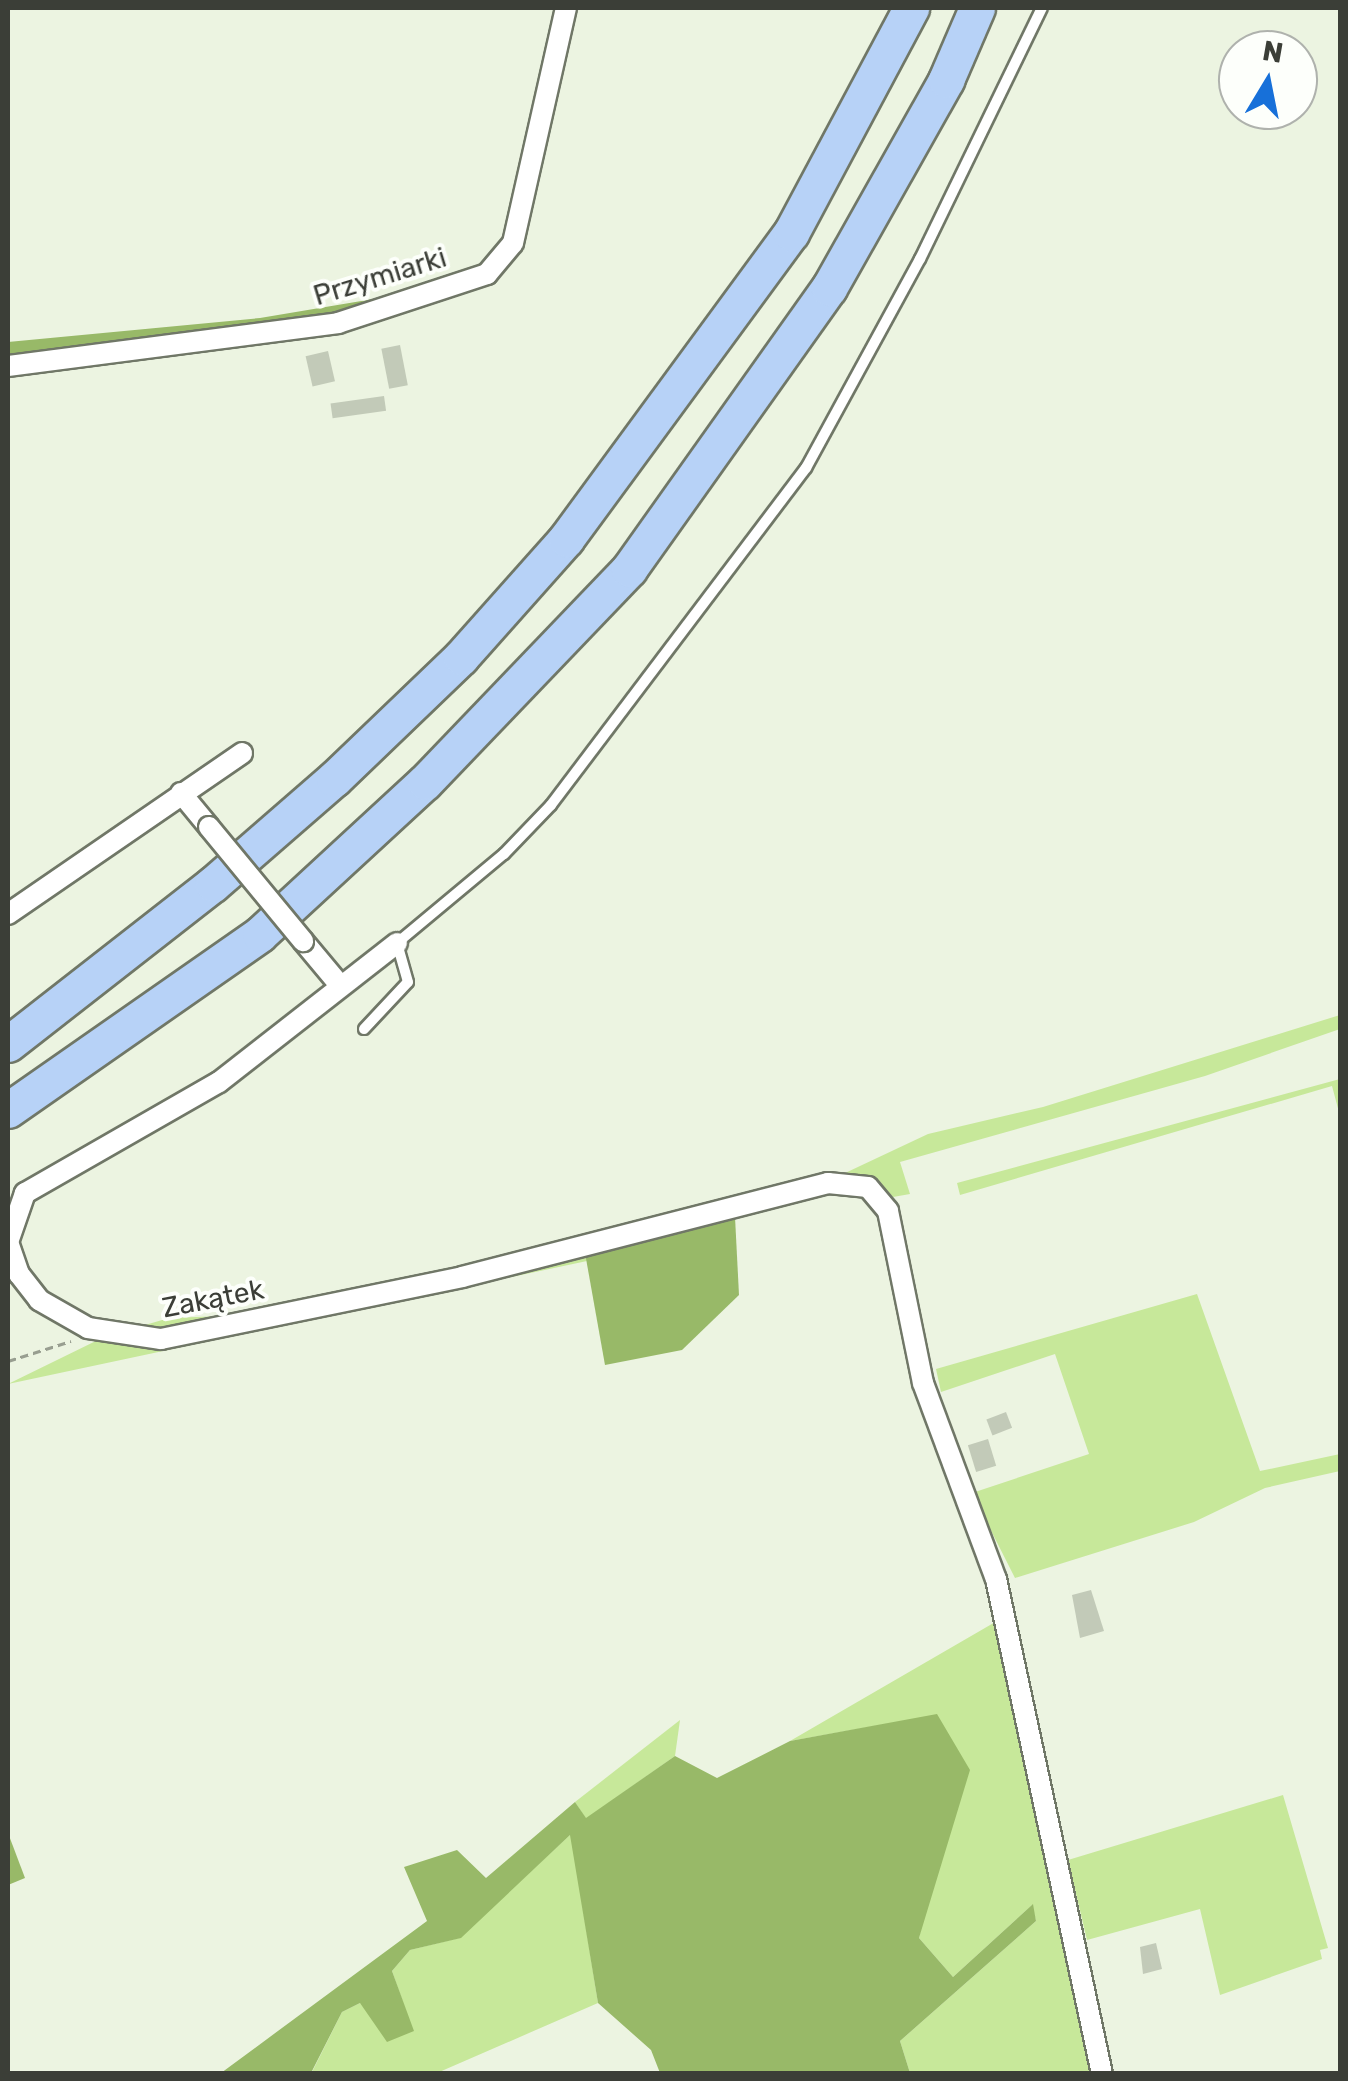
<!DOCTYPE html>
<html>
<head>
<meta charset="utf-8">
<style>
  body { margin:0 }
  #map { position:relative; width:1348px; height:2081px; overflow:hidden; background:#ecf4e1; font-family:Rubik,sans-serif }
  div>[style] { position:absolute }
  .green>* { inset:0; background:#c7e89a }
  .forest>* { inset:0; background:#98b968 }
  .building>* { inset:0; background:#c2cab8; transform-origin:0 0 }
  .path>* { height:2.5px; margin-top:-1.25px; transform-origin:0; background:repeating-linear-gradient(90deg,#989e90 0 8px,transparent 0 13px) }
  .roads { filter:drop-shadow(2px 0 #707767) drop-shadow(-2px 0 #707767) drop-shadow(0 2px #707767) drop-shadow(0 -2px #707767) }
  .service>* { height:10px; margin:-5px; padding:0 5px; transform-origin:5px; border-radius:5px; background:#fff }
  .minor>* { height:20px; margin:-10px; padding:0 10px; transform-origin:10px; border-radius:10px; background:#fff }
  .motorway>* { height:35px; margin:-17.5px; padding:0 17.5px; transform-origin:17.5px; border-radius:17.5px; background:#b7d2f7 }
  .bridges { filter:drop-shadow(2px 0 #707767) drop-shadow(-2px 0 #707767) drop-shadow(0 2px #707767) drop-shadow(0 -2px #707767) }
  .minor-bridge>* { height:20px; margin:-10px; padding:0 10px; transform-origin:10px; border-radius:10px; background:#fff }
  span { translate:-50% -50%; white-space:nowrap; text-align:center; line-height:1.15; -webkit-text-stroke:8px #fdfffb; paint-order:stroke }
  .street-label { font-size:28px; color:#3b3e37 }
  .frame { position:absolute; inset:0; border:10px solid #3b3e37; pointer-events:none }
  .north { position:absolute; left:1218px; top:30px; width:100px; height:100px; box-sizing:border-box; background:#fdfffb; border:2px solid #afb2ad; border-radius:50%; rotate:10deg; font-size:28px; font-weight:700; line-height:40px; text-align:center; color:#3b3e37 }
  .north::after { content:''; display:block; margin:auto; width:35px; height:45px; background:#1770d9; clip-path:polygon(50% 0,100% 100%,50% 72%,0 100%) }
</style>
</head>
<body>
<div id="map">
  <div class="green">
    <i style="clip-path:polygon(1340px 1015px,1340px 1029px,1205px 1076px,900px 1162px,910px 1194px,893px 1197px,873px 1177px,844px 1174px,585px 1254px,587px 1261px,8px 1384px,104px 1337px,169px 1318px,251px 1315px,581px 1242px,843px 1174px,928px 1134px,1043px 1107px)"></i>
    <i style="clip-path:polygon(1340px 1079px,1340px 1116px,1332px 1086px,960px 1195px,957px 1183px)"></i>
    <i style="clip-path:polygon(1197px 1294px,1260px 1471px,1340px 1454px,1340px 1471px,1265px 1488px,1194px 1522px,1015px 1578px,972px 1493px,1089px 1454px,1055px 1354px,941px 1392px,936px 1369px)"></i>
    <i style="clip-path:polygon(997px 1621px,1093px 2073px,910px 2073px,900px 2041px,1036px 1921px,1032px 1905px,953px 1977px,919px 1938px,930px 1886px,937px 1715px,790px 1741px)"></i>
    <i style="clip-path:polygon(680px 1720px,675px 1756px,586px 1819px,575px 1802px)"></i>
    <i style="clip-path:polygon(1283px 1795px,1328px 1948px,1320px 1950px,1322px 1959px,1220px 1995px,1200px 1909px,1087px 1940px,1068px 1860px)"></i>
    <i style="clip-path:polygon(571px 1834px,598px 2003px,437px 2073px,311px 2074px,342px 2012px,360px 2003px,413px 2031px,392px 1971px,410px 1950px,459px 1938px)"></i>
  </div>
  <div class="forest">
    <i style="clip-path:polygon(409px 293px,326px 319px,8px 360px,8px 342px,260px 318px)"></i>
    <i style="clip-path:polygon(735px 1217px,739px 1295px,682px 1350px,605px 1365px,585px 1253px)"></i>
    <i style="clip-path:polygon(937px 1714px,970px 1770px,919px 1938px,953px 1977px,1033px 1904px,1036px 1921px,900px 2041px,910px 2073px,660px 2073px,651px 2050px,598px 2003px,570px 1835px,461px 1938px,410px 1950px,392px 1971px,414px 2031px,387px 2042px,360px 2003px,342px 2012px,311px 2073px,221px 2073px,427px 1921px,404px 1867px,457px 1850px,486px 1878px,575px 1802px,586px 1818px,675px 1756px,717px 1778px,790px 1741px)"></i>
    <i style="clip-path:polygon(8px 1833px,25px 1878px,8px 1885px)"></i>
  </div>
  <div class="building">
    <i style="left:400px;top:345px;width:41px;height:19px;rotate:79deg"></i>
    <i style="left:328px;top:351px;width:31px;height:23px;rotate:77deg"></i>
    <i style="left:384px;top:396px;width:15px;height:54px;rotate:82deg"></i>
    <i style="left:1006px;top:1412px;width:17px;height:21px;rotate:69deg"></i>
    <i style="left:988px;top:1439px;width:28px;height:21px;rotate:73deg"></i>
    <i style="clip-path:polygon(1091px 1590px,1104px 1631px,1080px 1638px,1072px 1595px)"></i>
    <i style="clip-path:polygon(1156px 1943px,1162px 1969px,1143px 1974px,1140px 1947px)"></i>
  </div>
  <div class="path">
    <i style="left:8px;top:1361px;width:66px;rotate:-17.6deg"></i>
  </div>
  <div class="roads">
    <div class="service">
      <i style="left:364px;top:1029px;width:64px;rotate:-46.9deg"></i>
      <i style="left:408px;top:982px;width:41px;rotate:-105.8deg"></i>
      <i style="left:397px;top:943px;width:139px;rotate:-39.8deg"></i>
      <i style="left:504px;top:854px;width:68px;rotate:-46.2deg"></i>
      <i style="left:551px;top:805px;width:423px;rotate:-52.9deg"></i>
      <i style="left:806px;top:468px;width:238px;rotate:-61.4deg"></i>
      <i style="left:920px;top:259px;width:279px;rotate:-64.1deg"></i>
    </div>
    <div class="minor">
      <i style="left:8px;top:366px;width:333px;rotate:-7.4deg"></i>
      <i style="left:338px;top:323px;width:157px;rotate:-18.2deg"></i>
      <i style="left:487px;top:274px;width:40px;rotate:-50deg"></i>
      <i style="left:513px;top:243px;width:241px;rotate:-77.3deg"></i>
      <i style="left:181px;top:793px;width:44px;rotate:50.5deg"></i>
      <i style="left:8px;top:914px;width:284px;rotate:-34.5deg"></i>
      <i style="left:303px;top:941px;width:56px;rotate:50.1deg"></i>
      <i style="left:397px;top:943px;width:226px;rotate:142deg"></i>
      <i style="left:219px;top:1082px;width:224px;rotate:150.2deg"></i>
      <i style="left:25px;top:1193px;width:52px;rotate:109.1deg"></i>
      <i style="left:8px;top:1242px;width:34px;rotate:71deg"></i>
      <i style="left:19px;top:1274px;width:33px;rotate:52deg"></i>
      <i style="left:39px;top:1300px;width:56px;rotate:29.7deg"></i>
      <i style="left:88px;top:1328px;width:74px;rotate:8.6deg"></i>
      <i style="left:161px;top:1339px;width:307px;rotate:-11.6deg"></i>
      <i style="left:462px;top:1277px;width:378px;rotate:-14.4deg"></i>
      <i style="left:828px;top:1183px;width:40px;rotate:5.7deg"></i>
      <i style="left:868px;top:1187px;width:31px;rotate:50deg"></i>
      <i style="left:888px;top:1211px;width:176px;rotate:78.5deg"></i>
      <i style="left:923px;top:1383px;width:209px;rotate:69.6deg"></i>
      <i style="left:996px;top:1579px;width:506px;rotate:77.91deg"></i>
    </div>
    <div class="motorway">
      <i style="left:8px;top:1044px;width:260px;rotate:-38deg"></i>
      <i style="left:213px;top:884px;width:160px;rotate:-41deg"></i>
      <i style="left:334px;top:779px;width:176px;rotate:-43.8deg"></i>
      <i style="left:461px;top:657px;width:158px;rotate:-48.3deg"></i>
      <i style="left:566px;top:539px;width:380px;rotate:-53.7deg"></i>
      <i style="left:791px;top:233px;width:255px;rotate:-61.9deg"></i>
      <i style="left:8px;top:1110px;width:307px;rotate:-34.9deg"></i>
      <i style="left:260px;top:934px;width:224px;rotate:-42.7deg"></i>
      <i style="left:425px;top:782px;width:295px;rotate:-46.2deg"></i>
      <i style="left:629px;top:569px;width:345px;rotate:-54.6deg"></i>
      <i style="left:829px;top:288px;width:239px;rotate:-60.6deg"></i>
      <i style="left:946px;top:80px;width:78px;rotate:-66.7deg"></i>
    </div>
  </div>
  <div class="bridges">
    <div class="minor-bridge">
      <i style="left:209px;top:827px;width:148px;rotate:50.5deg"></i>
    </div>
  </div>
  <div class="street-label">
    <span style="left:380px;top:277px;rotate:-17deg">Przymiarki</span>
    <span style="left:213px;top:1299px;rotate:-11deg">Zakątek</span>
  </div>
  <div class="frame"></div>
  <div class="north">N</div>
</div>
</body>
</html>
